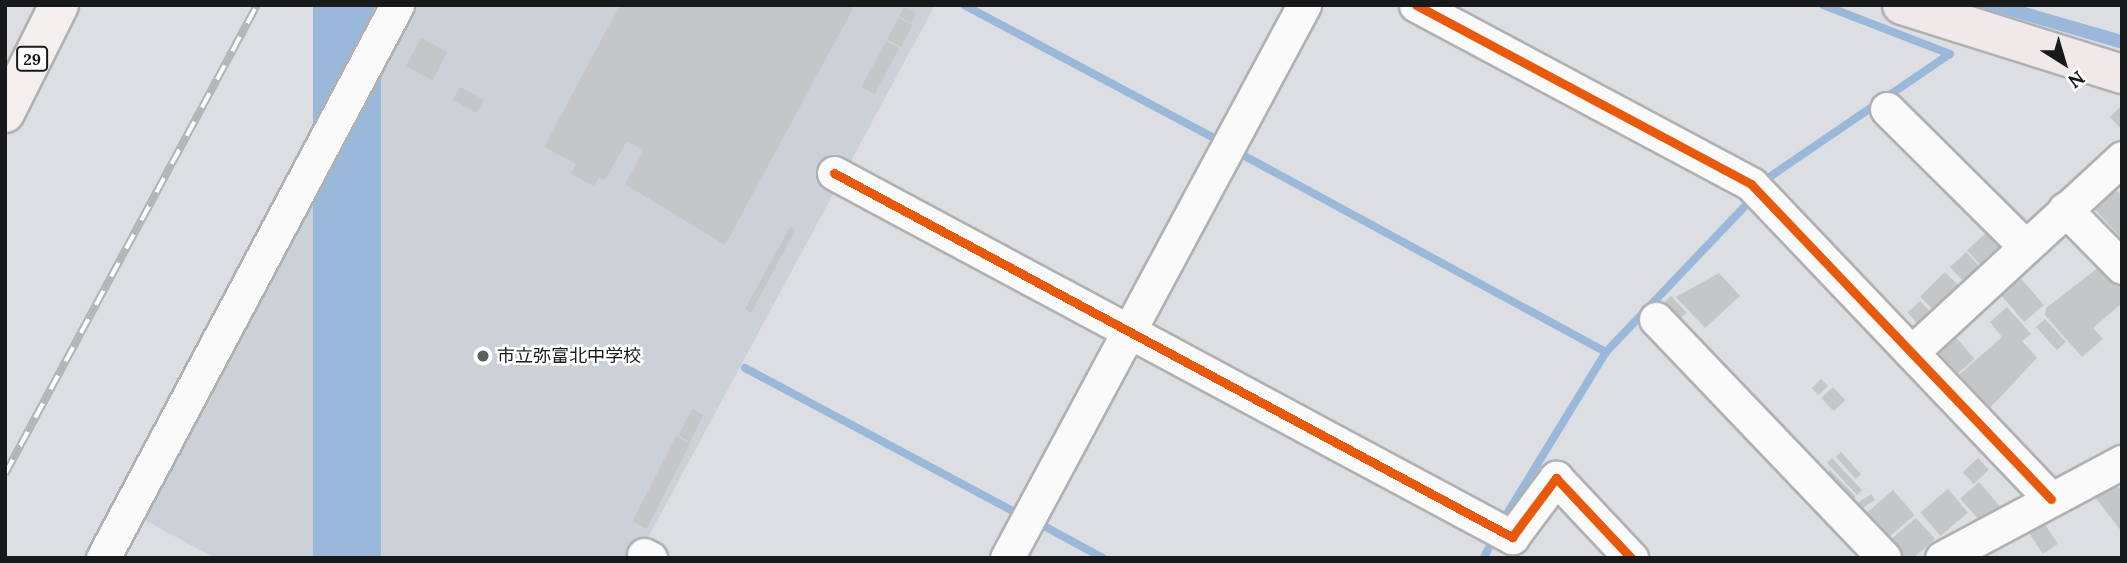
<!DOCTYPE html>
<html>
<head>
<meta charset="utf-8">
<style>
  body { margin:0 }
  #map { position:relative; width:2127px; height:563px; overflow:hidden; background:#dcdee1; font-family:Lora,"Noto Sans JP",serif }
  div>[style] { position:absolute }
  .built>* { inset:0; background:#ccd0d7 }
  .water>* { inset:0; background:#9ab8d9; transform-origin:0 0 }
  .stream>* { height:8px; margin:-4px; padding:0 4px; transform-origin:4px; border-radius:4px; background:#9ab8d9 }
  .building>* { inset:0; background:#c5c6c8; transform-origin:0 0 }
  .roads { filter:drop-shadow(2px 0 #afb1b3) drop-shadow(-2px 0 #afb1b3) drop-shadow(0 2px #afb1b3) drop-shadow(0 -2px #afb1b3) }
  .minor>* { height:33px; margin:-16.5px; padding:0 16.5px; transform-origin:16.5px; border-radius:16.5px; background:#fafafa }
  .major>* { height:38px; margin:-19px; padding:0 19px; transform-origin:19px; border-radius:19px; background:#f4f0f0 }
  .highway>* { height:38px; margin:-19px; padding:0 19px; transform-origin:19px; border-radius:19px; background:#f0e8e9 }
  .rail>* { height:8px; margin-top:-4px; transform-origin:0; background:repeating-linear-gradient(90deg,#fff 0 16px,#b3b4b4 0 32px); box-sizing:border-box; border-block:2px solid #b3b4b4 }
  .cycleway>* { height:9px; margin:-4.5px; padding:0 4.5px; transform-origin:4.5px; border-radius:4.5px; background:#e8590c }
  .dots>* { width:19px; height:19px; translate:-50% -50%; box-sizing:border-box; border:4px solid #fff; border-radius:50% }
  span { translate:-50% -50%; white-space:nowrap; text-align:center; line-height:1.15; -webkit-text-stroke:5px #fff; paint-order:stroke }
  .shield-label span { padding:2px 5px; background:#fff; border:2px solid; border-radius:5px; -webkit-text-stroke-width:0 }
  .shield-label { font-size:16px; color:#18191a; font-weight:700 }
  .poi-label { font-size:18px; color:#18191a }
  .left { translate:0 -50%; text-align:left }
  .frame { position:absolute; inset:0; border:7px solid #18191a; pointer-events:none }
  .north { position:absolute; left:2029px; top:28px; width:70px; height:70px; -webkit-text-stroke:5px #fff; paint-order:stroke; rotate:143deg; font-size:19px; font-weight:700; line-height:28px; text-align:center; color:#18191a }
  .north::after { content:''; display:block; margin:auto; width:24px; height:32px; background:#18191a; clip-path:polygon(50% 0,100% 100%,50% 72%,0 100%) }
</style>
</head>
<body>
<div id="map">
  <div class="built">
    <i style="clip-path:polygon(407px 5px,935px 5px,637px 558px,215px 558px,135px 515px)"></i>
  </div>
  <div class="water">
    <i style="left:313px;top:5px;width:68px;height:625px"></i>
    <i style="clip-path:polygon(1971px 5px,2018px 5px,2122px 35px,2122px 49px)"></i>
  </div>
  <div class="stream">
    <i style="left:964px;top:5px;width:281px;rotate:28deg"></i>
    <i style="left:1241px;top:154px;width:415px;rotate:28.5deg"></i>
    <i style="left:1768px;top:178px;width:220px;rotate:-34.3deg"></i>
    <i style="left:1950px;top:54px;width:136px;rotate:-158.9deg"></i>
    <i style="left:745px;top:368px;width:302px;rotate:28.1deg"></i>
    <i style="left:1508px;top:512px;width:188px;rotate:-58.5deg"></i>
    <i style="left:1606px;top:352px;width:210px;rotate:-46.4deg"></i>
    <i style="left:1044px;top:526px;width:67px;rotate:28.5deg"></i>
    <i style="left:1484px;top:558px;width:10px;rotate:-66deg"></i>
  </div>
  <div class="building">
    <i style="clip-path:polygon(620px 5px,855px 5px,725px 245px,625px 184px,644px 150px,627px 141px,605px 180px,599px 177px,594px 186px,571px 174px,576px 164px,544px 147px)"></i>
    <i style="left:904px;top:7px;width:14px;height:10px;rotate:30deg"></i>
    <i style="left:898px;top:18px;width:16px;height:24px;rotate:27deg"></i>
    <i style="left:421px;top:38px;width:30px;height:32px;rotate:28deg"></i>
    <i style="left:886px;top:41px;width:15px;height:52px;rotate:28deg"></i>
    <i style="left:460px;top:87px;width:27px;height:15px;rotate:28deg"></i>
    <i style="clip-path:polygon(2122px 105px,2122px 130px,2110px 117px)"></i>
    <i style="clip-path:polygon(2112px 185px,2122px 196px,2122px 239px,2090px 204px)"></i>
    <i style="clip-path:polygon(790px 227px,795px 230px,751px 313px,745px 309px)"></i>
    <i style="left:1989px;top:230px;width:23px;height:30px;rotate:47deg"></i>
    <i style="left:1966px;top:252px;width:23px;height:22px;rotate:47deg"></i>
    <i style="clip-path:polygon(2103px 264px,2122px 286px,2122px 303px,2093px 328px,2103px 339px,2082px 357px,2045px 315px,2046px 308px)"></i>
    <i style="left:1945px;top:272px;width:24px;height:35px;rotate:45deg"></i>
    <i style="clip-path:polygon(1719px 273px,1740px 296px,1705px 328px,1676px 297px)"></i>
    <i style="left:2017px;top:274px;width:41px;height:26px;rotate:49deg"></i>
    <i style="left:1671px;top:296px;width:23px;height:18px;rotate:47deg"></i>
    <i style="left:1920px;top:301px;width:19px;height:17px;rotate:47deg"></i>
    <i style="clip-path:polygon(2007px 307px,2031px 334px,2022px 341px,2037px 358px,1987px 411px,1953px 380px,2002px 337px,1990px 322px)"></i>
    <i style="left:2045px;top:319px;width:31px;height:12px;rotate:48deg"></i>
    <i style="left:1953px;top:334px;width:33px;height:30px;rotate:49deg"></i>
    <i style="left:1821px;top:379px;width:10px;height:13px;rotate:45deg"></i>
    <i style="left:1833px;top:387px;width:18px;height:16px;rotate:47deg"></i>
    <i style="left:692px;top:409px;width:13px;height:30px;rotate:27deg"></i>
    <i style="left:676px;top:436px;width:16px;height:96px;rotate:27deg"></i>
    <i style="left:1841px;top:452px;width:30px;height:7px;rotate:48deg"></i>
    <i style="left:1832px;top:458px;width:44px;height:7px;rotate:47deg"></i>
    <i style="left:1978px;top:458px;width:16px;height:21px;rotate:47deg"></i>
    <i style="left:1830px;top:470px;width:37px;height:8px;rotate:46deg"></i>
    <i style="clip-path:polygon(2108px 481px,2122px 490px,2122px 532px,2092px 493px)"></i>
    <i style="left:1979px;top:482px;width:33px;height:25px;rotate:49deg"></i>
    <i style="left:1948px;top:489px;width:31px;height:36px;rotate:50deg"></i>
    <i style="left:1893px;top:490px;width:33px;height:38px;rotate:49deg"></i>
    <i style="left:1871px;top:494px;width:7px;height:21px;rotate:56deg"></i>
    <i style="clip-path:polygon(1916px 518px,1935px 539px,1913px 558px,1903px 557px,1889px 541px)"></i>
    <i style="left:2044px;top:523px;width:25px;height:18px;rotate:56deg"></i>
  </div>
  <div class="roads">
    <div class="minor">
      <i style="left:1416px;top:5px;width:380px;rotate:28.1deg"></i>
      <i style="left:1751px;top:184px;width:435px;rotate:46.4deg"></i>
      <i style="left:1887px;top:109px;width:194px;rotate:44.8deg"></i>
      <i style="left:834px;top:173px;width:770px;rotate:28.23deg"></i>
      <i style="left:1512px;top:537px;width:74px;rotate:-53.3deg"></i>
      <i style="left:1556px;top:478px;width:110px;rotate:46.8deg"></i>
      <i style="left:2065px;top:209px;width:81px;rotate:45.5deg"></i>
      <i style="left:1656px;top:319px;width:330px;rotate:46.3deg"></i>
      <i style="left:1912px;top:352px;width:286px;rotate:-42.7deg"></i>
      <i style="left:644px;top:555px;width:7px;rotate:27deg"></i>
      <i style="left:103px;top:558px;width:626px;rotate:-62deg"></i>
      <i style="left:1007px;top:558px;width:628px;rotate:-61.76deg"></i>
      <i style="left:1942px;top:558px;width:204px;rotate:-28.1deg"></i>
    </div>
    <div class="major">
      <i style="left:5px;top:113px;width:121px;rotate:-63.4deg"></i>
    </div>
    <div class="highway">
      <i style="left:1902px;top:5px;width:231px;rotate:17.4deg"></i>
    </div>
  </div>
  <div class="rail">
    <i style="left:5px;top:474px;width:532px;rotate:-61.75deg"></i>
  </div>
  <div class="cycleway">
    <i style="left:1416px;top:5px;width:380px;rotate:28.1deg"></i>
    <i style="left:1751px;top:184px;width:435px;rotate:46.4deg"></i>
    <i style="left:834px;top:173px;width:770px;rotate:28.23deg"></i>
    <i style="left:1512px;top:537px;width:74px;rotate:-53.3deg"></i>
    <i style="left:1556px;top:478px;width:110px;rotate:46.8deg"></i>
  </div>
  <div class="dots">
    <i style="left:483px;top:356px;background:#5d5e60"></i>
  </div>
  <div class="shield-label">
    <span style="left:32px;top:59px">29</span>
  </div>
  <div class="poi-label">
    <span class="left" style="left:497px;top:356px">市立弥富北中学校</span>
  </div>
  <div class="frame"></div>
  <div class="north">N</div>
</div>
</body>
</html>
